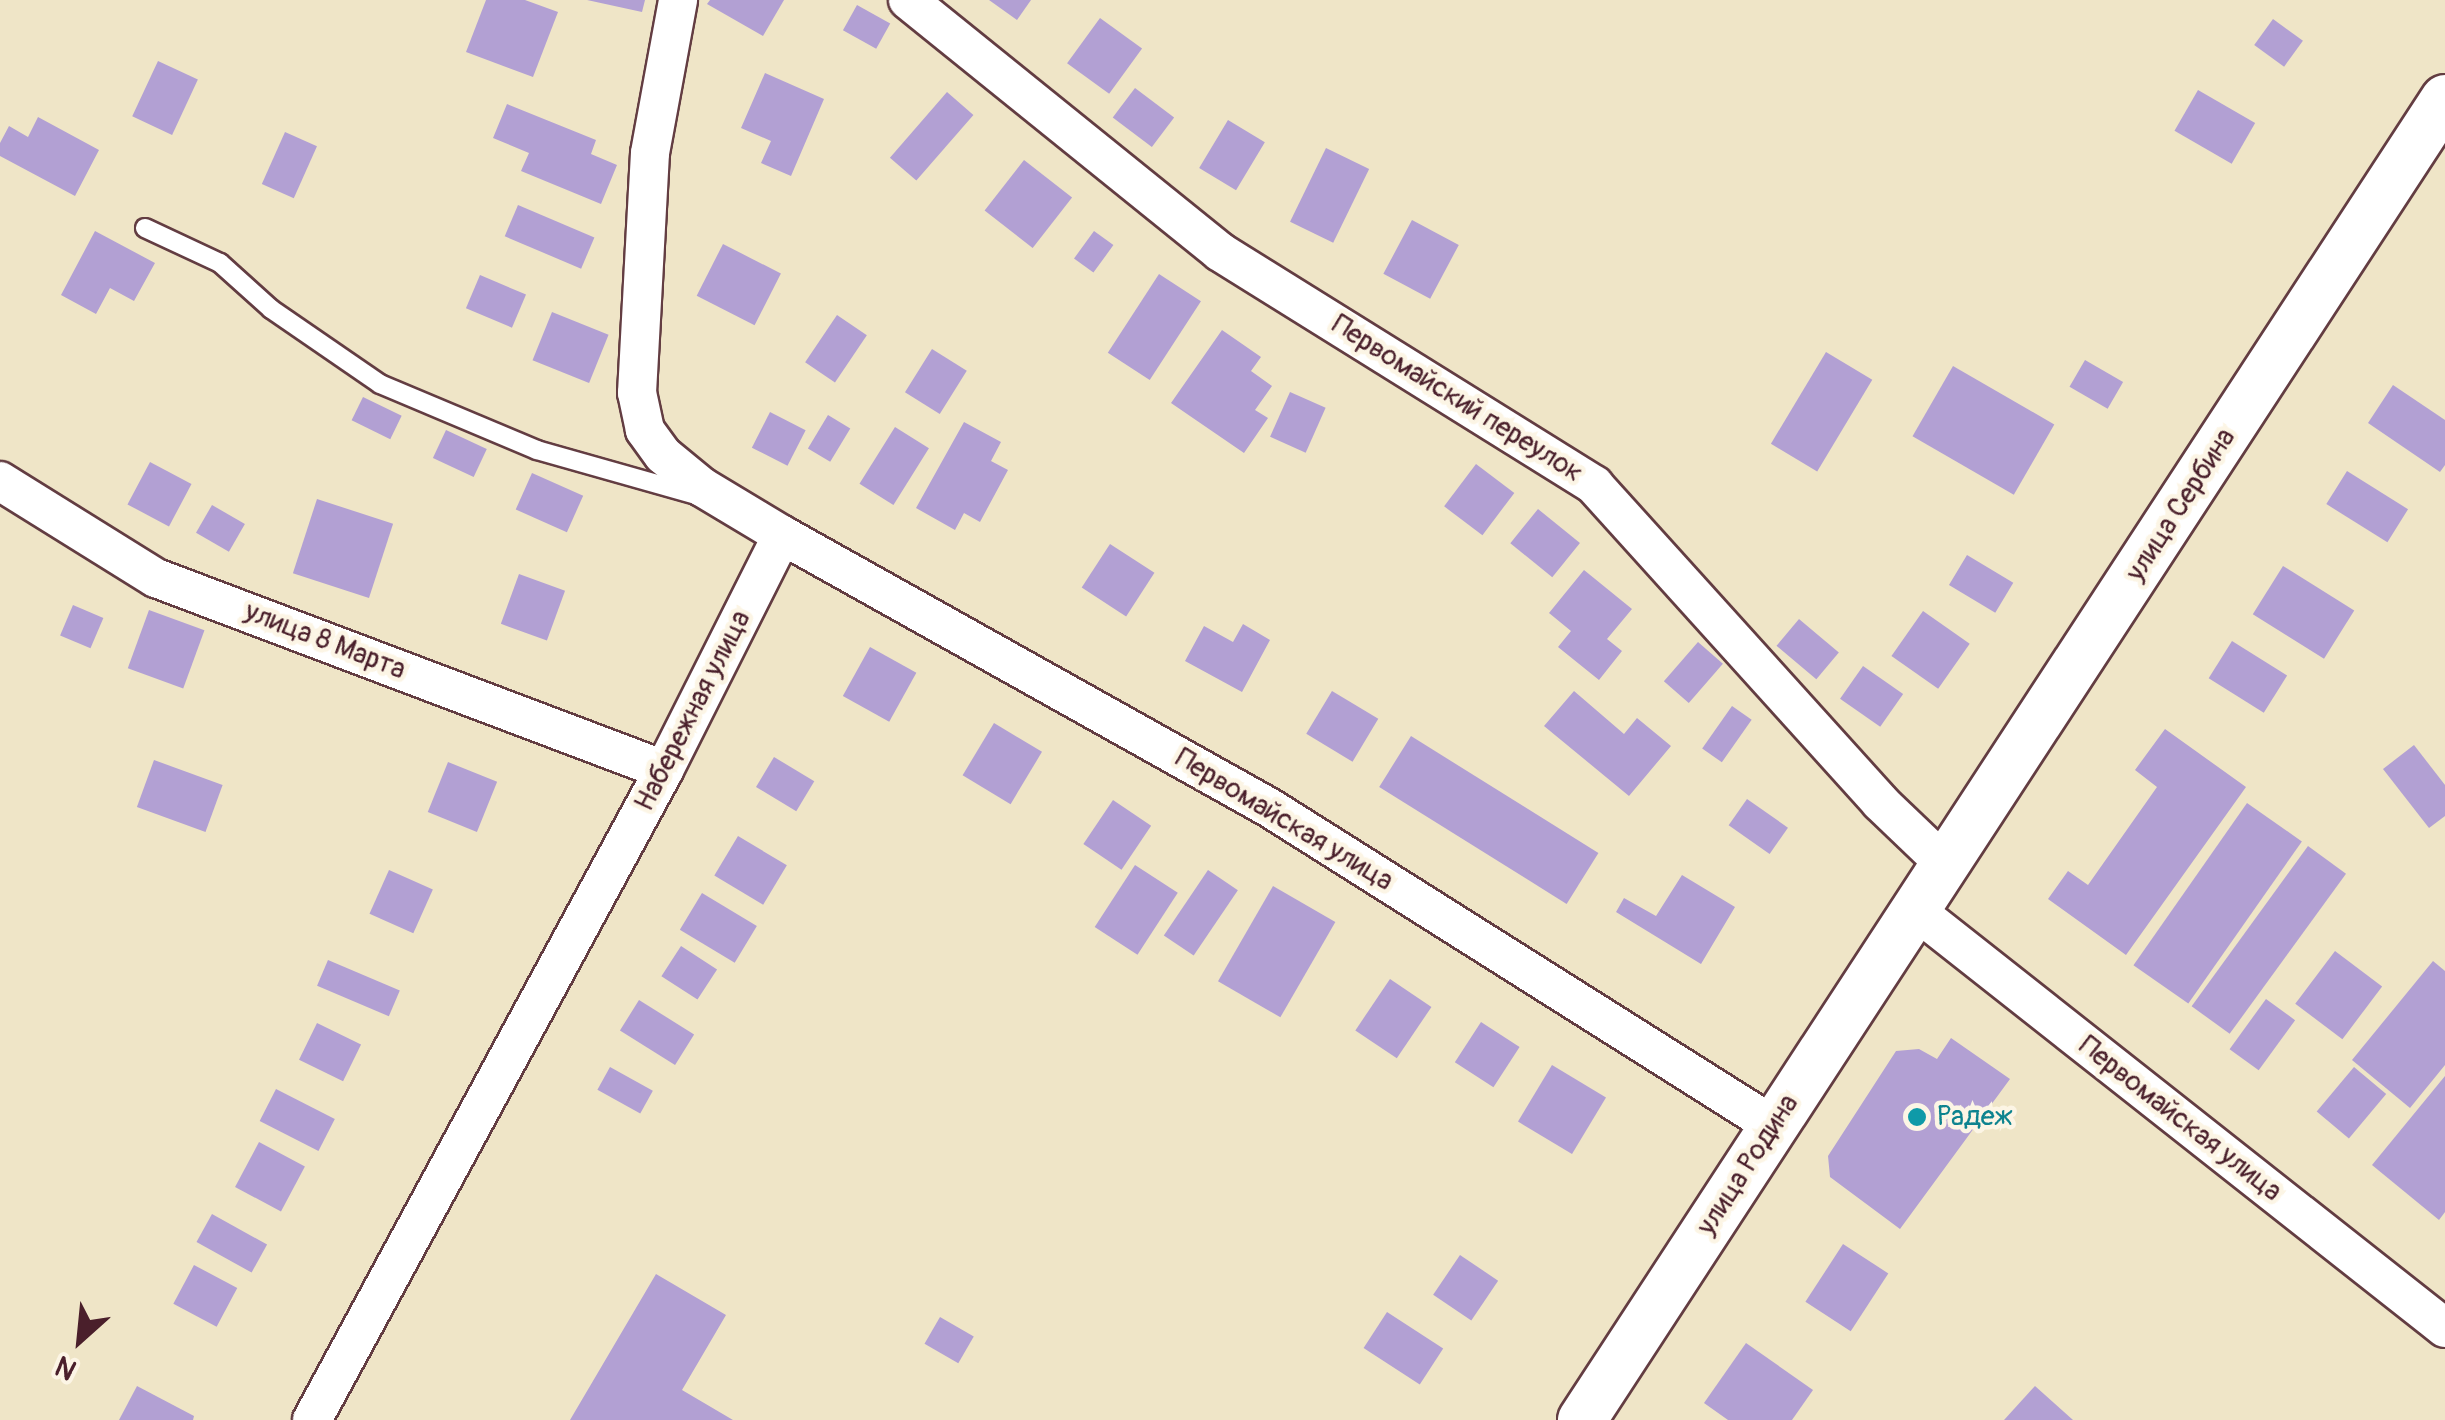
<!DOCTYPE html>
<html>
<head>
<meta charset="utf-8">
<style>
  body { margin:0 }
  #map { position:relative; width:2445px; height:1420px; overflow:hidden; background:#efe5c7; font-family:Pangolin,sans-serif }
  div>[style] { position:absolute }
  .building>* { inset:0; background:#b2a0d3; transform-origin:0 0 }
  .roads { filter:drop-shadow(2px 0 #633d42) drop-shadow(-2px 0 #633d42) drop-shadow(0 2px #633d42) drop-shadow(0 -2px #633d42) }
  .service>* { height:18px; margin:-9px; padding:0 9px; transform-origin:9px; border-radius:9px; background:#fff }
  .minor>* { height:38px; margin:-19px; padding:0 19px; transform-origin:19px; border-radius:19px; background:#fff }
  .tertiary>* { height:48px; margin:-24px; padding:0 24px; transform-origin:24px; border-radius:24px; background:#fff }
  .dots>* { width:28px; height:28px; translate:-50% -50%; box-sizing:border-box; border:5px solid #fcf5e5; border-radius:50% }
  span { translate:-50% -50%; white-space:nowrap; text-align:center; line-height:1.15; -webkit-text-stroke:9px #fcf5e5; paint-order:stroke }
  .street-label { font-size:28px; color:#4a1f2b }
  .culture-label { font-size:28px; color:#0d838f }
  .left { translate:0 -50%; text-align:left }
  .north { position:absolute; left:30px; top:1290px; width:100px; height:100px; -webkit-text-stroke:8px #fcf5e5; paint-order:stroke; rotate:207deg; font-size:28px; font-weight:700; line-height:40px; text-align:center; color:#4a1f2b }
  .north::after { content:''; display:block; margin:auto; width:35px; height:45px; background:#4a1f2b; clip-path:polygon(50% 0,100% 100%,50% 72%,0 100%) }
</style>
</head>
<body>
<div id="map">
  <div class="building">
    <i style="clip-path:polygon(486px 0,525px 0,558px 12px,533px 77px,466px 52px)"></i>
    <i style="clip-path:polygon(587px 0,645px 0,642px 12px)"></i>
    <i style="clip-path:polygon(710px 0,784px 0,763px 36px,707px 4px)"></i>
    <i style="clip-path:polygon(989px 0,1031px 0,1017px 20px)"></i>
    <i style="left:857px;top:5px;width:38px;height:29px;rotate:29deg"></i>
    <i style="left:1100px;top:18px;width:52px;height:56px;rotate:36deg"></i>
    <i style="left:2273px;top:19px;width:37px;height:32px;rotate:36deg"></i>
    <i style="left:158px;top:61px;width:44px;height:61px;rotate:25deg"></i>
    <i style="clip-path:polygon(765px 73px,824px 99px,791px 176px,761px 163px,771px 141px,741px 128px)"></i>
    <i style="left:1135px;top:88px;width:49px;height:37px;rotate:37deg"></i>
    <i style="left:2198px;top:90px;width:66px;height:47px;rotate:30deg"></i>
    <i style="left:947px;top:92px;width:35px;height:87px;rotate:41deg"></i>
    <i style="clip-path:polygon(507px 104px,596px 140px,591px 154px,617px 165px,601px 204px,521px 171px,529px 153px,493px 138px)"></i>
    <i style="clip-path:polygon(38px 117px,99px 150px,75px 196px,0 156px,0 143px,9px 126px,28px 137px)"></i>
    <i style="left:1228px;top:120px;width:43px;height:56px;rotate:31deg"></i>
    <i style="left:285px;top:132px;width:35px;height:57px;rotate:24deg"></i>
    <i style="left:1326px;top:148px;width:48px;height:82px;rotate:26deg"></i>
    <i style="left:1024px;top:160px;width:61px;height:64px;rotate:38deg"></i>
    <i style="left:518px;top:205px;width:83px;height:34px;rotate:23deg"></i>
    <i style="left:1412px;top:220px;width:53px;height:61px;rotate:28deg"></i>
    <i style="clip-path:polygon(95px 231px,155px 263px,134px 301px,110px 288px,96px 314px,61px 295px)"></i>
    <i style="left:1094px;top:231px;width:24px;height:34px;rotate:36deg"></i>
    <i style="left:723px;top:244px;width:65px;height:58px;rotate:27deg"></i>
    <i style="left:1159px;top:274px;width:50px;height:94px;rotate:33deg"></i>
    <i style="left:480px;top:275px;width:50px;height:36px;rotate:23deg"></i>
    <i style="left:552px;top:312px;width:61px;height:52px;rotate:22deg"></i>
    <i style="left:837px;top:315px;width:36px;height:57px;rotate:34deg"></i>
    <i style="clip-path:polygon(1222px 330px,1261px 357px,1251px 371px,1272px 386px,1255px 410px,1268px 418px,1244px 453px,1171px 403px)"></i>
    <i style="left:932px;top:349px;width:41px;height:51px;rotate:32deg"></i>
    <i style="left:1826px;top:352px;width:54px;height:107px;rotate:31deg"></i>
    <i style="left:2085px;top:360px;width:44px;height:31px;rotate:30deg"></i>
    <i style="left:1953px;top:366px;width:117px;height:81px;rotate:30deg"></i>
    <i style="clip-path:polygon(2393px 385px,2445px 420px,2445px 465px,2440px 472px,2368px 423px)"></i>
    <i style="left:1290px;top:392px;width:39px;height:49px;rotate:24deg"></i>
    <i style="left:363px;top:397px;width:43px;height:26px;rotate:26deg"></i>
    <i style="left:770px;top:412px;width:40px;height:40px;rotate:27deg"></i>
    <i style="left:828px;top:415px;width:26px;height:39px;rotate:31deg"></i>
    <i style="clip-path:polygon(964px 422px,1001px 442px,991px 461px,1008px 470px,980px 522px,964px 513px,955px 530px,916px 508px)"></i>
    <i style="left:895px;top:427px;width:40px;height:67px;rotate:32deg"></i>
    <i style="left:446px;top:430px;width:45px;height:31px;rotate:25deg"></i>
    <i style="left:150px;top:462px;width:47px;height:48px;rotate:28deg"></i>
    <i style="left:1476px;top:464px;width:48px;height:53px;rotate:37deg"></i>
    <i style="left:2347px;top:471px;width:72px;height:39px;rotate:32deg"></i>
    <i style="left:532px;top:473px;width:56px;height:40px;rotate:24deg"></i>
    <i style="left:317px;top:499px;width:80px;height:78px;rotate:18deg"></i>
    <i style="left:212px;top:505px;width:38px;height:32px;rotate:30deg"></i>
    <i style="left:1538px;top:509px;width:54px;height:44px;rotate:39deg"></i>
    <i style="left:1110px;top:544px;width:53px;height:52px;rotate:33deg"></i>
    <i style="left:1967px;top:555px;width:54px;height:35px;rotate:31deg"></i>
    <i style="left:2283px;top:566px;width:84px;height:57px;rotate:32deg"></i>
    <i style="clip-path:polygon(1584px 570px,1632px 609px,1607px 639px,1622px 651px,1599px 680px,1558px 647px,1571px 631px,1549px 613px)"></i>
    <i style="left:519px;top:574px;width:49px;height:53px;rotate:20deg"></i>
    <i style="left:73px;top:605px;width:33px;height:33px;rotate:23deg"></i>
    <i style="left:149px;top:610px;width:59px;height:62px;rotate:20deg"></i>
    <i style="left:1923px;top:611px;width:57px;height:55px;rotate:35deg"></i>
    <i style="left:1799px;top:619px;width:52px;height:35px;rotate:40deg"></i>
    <i style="clip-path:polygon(1243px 624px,1270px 640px,1242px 692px,1185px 661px,1204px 626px,1233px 642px)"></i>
    <i style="left:2232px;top:641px;width:65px;height:44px;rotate:32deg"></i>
    <i style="left:1698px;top:642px;width:33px;height:52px;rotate:41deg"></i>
    <i style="left:870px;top:647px;width:53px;height:56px;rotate:29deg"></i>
    <i style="left:1863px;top:666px;width:49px;height:40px;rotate:35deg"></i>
    <i style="left:1332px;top:691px;width:54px;height:50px;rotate:31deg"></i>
    <i style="clip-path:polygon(1574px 691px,1624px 734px,1637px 718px,1671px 746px,1629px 796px,1544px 726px)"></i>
    <i style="left:1732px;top:706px;width:24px;height:52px;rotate:35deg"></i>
    <i style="left:994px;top:723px;width:56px;height:61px;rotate:31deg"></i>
    <i style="clip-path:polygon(2165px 729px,2246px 787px,2126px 955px,2048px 899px,2068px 871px,2088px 885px,2157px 787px,2135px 770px)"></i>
    <i style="left:1411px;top:736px;width:221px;height:60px;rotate:32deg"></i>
    <i style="clip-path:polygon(2414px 745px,2445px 785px,2445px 816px,2429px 828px,2383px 769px)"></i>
    <i style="left:774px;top:757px;width:47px;height:35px;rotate:31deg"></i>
    <i style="left:154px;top:760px;width:73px;height:50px;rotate:20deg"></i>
    <i style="left:448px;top:762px;width:53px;height:54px;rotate:22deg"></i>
    <i style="left:1747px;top:799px;width:50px;height:32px;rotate:35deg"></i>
    <i style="left:1113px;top:800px;width:46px;height:53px;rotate:34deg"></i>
    <i style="left:2247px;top:803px;width:67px;height:198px;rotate:35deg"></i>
    <i style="left:738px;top:836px;width:57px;height:46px;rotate:31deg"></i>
    <i style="left:2308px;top:846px;width:47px;height:198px;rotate:36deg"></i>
    <i style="left:1135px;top:865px;width:51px;height:74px;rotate:33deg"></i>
    <i style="left:389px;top:870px;width:48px;height:48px;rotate:24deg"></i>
    <i style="left:1208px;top:870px;width:36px;height:79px;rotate:34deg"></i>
    <i style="clip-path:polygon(1682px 875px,1735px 907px,1701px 964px,1616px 912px,1624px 898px,1656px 916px)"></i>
    <i style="left:1273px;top:886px;width:72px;height:110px;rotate:30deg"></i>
    <i style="left:702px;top:893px;width:64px;height:43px;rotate:31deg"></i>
    <i style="left:681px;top:946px;width:43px;height:36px;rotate:33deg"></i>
    <i style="left:2335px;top:951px;width:59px;height:66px;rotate:37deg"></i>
    <i style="left:328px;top:960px;width:78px;height:28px;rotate:23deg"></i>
    <i style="clip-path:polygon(2433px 961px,2445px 971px,2445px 1065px,2410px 1108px,2352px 1060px)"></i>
    <i style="left:1390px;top:979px;width:50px;height:62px;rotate:34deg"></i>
    <i style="left:2266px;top:999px;width:36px;height:62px;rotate:36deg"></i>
    <i style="left:639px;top:1000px;width:65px;height:36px;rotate:32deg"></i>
    <i style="left:1481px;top:1022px;width:46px;height:48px;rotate:33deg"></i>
    <i style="left:317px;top:1023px;width:49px;height:41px;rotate:26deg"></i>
    <i style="clip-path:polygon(1951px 1038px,2010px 1079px,1900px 1229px,1830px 1177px,1828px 1156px,1896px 1051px,1919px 1049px,1937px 1059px)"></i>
    <i style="left:1552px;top:1065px;width:63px;height:66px;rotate:31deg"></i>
    <i style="left:610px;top:1067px;width:49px;height:26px;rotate:29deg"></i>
    <i style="left:2354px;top:1067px;width:42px;height:58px;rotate:40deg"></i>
    <i style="clip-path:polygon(2445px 1076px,2445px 1212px,2439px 1220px,2372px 1165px)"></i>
    <i style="left:276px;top:1089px;width:66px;height:36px;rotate:27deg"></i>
    <i style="left:259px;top:1142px;width:52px;height:51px;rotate:28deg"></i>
    <i style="left:212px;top:1214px;width:63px;height:32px;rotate:29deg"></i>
    <i style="left:1843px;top:1244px;width:54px;height:69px;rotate:33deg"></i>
    <i style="left:1460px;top:1255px;width:46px;height:48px;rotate:34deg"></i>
    <i style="left:194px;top:1265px;width:49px;height:44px;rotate:28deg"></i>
    <i style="clip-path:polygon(656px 1274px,726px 1315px,682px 1390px,733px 1420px,570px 1420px)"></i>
    <i style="left:1387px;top:1312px;width:67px;height:43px;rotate:33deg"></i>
    <i style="left:940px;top:1317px;width:39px;height:31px;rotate:30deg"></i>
    <i style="clip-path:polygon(1746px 1343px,1813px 1390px,1792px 1420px,1728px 1420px,1704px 1403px)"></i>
    <i style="clip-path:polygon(137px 1386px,194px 1416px,193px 1420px,119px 1420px)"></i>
    <i style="clip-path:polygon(2035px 1386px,2073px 1420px,2004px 1420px)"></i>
  </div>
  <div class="roads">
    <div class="service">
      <i style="left:145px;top:228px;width:83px;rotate:25deg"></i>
      <i style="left:220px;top:263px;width:69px;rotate:42deg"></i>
      <i style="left:271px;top:309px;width:132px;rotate:34.5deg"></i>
      <i style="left:380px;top:384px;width:170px;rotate:22.8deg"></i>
      <i style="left:537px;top:450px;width:165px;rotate:15.8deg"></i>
    </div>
    <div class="minor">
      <i style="left:908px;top:0;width:401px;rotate:38.9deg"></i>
      <i style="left:1220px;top:252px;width:441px;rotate:31.9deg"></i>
      <i style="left:1594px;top:485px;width:427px;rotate:47.9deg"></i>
      <i style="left:1880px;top:802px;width:91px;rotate:43.7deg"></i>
      <i style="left:0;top:481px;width:184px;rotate:31.9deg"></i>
      <i style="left:156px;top:578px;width:543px;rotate:20.7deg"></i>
      <i style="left:782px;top:535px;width:559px;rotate:29.22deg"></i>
      <i style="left:1270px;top:808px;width:596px;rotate:32.25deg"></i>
      <i style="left:1915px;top:910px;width:675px;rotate:38.26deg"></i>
      <i style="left:312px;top:1420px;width:739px;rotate:-61.56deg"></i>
      <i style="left:664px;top:770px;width:263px;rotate:-63.3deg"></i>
      <i style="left:782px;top:535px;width:93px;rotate:-149deg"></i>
      <i style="left:702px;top:487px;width:50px;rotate:-140.6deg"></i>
      <i style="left:663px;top:455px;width:31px;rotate:-126deg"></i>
      <i style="left:645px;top:430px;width:38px;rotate:-102deg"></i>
      <i style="left:637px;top:393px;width:240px;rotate:-86.9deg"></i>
      <i style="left:650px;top:153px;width:156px;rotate:-79.6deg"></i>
    </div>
    <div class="tertiary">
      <i style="left:1582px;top:1420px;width:1578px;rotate:-56.84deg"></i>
    </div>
  </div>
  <div class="dots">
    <i style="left:1917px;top:1117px;background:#0f9aa8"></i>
  </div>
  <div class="street-label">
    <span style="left:1457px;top:399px;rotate:32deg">Первомайский переулок</span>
    <span style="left:2181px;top:505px;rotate:-57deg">улица Сербина</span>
    <span style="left:325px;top:641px;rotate:21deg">улица 8 Марта</span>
    <span style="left:693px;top:711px;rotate:-63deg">Набережная улица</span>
    <span style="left:1284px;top:820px;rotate:31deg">Первомайская улица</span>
    <span style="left:2180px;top:1119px;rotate:38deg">Первомайская улица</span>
    <span style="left:1748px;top:1165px;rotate:-57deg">улица Родина</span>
  </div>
  <div class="culture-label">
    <span class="left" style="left:1937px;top:1117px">Радеж</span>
  </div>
  <div class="north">N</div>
</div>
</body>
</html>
